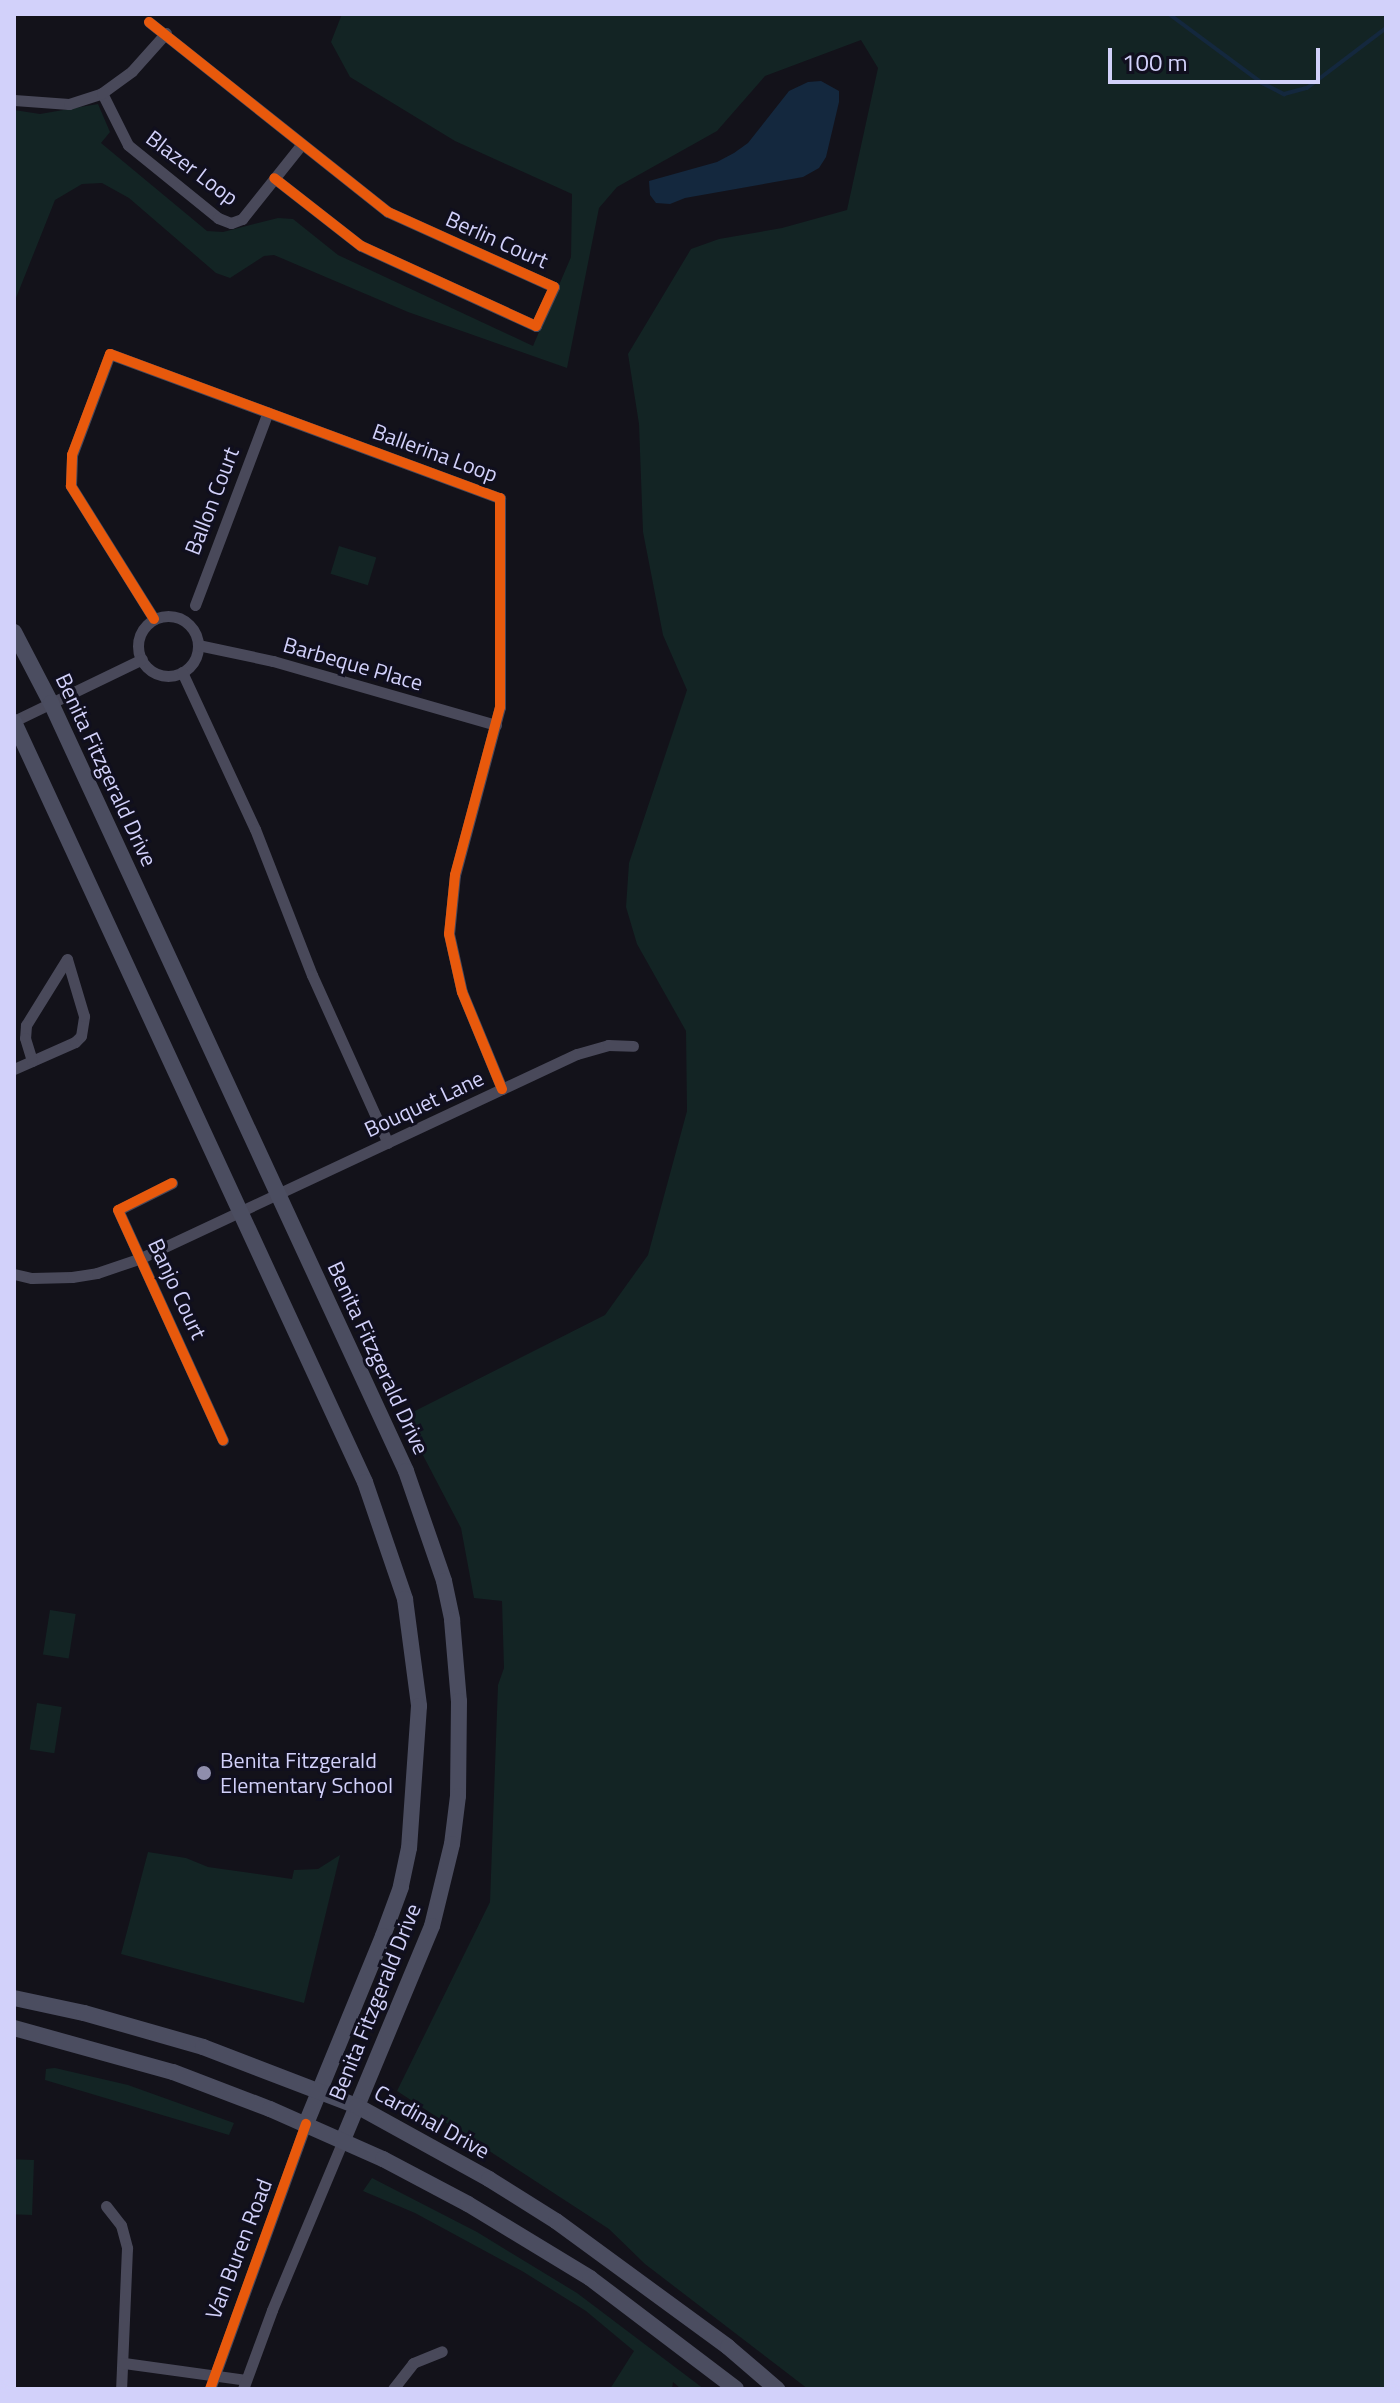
<!DOCTYPE html>
<html>
<head>
<meta charset="utf-8">
<style>
  body { margin:0 }
  #map { position:relative; width:1400px; height:2403px; overflow:hidden; background:#13121a; font-family:"Titillium Web",sans-serif }
  div>[style] { position:absolute }
  .green>* { inset:0; background:#132424; transform-origin:0 0 }
  .water>* { inset:0; background:#14283e }
  .stream>* { height:4px; margin:-2px; padding:0 2px; transform-origin:2px; border-radius:2px; background:#14283e }
  .street>* { height:11px; margin:-5.5px; padding:0 5.5px; transform-origin:5.5px; border-radius:5.5px; background:#49495a }
  .street>.ring { margin:-5.5px; padding:0; box-sizing:content-box; background:none; border:11px solid #49495a; border-radius:50% }
  .secondary>* { height:16px; margin:-8px; padding:0 8px; transform-origin:8px; border-radius:8px; background:#4b4d60 }
  .cycleway>* { height:10px; margin:-5px; padding:0 5px; transform-origin:5px; border-radius:5px; background:#e8590c }
  .dots>* { width:22px; height:22px; translate:-50% -50%; box-sizing:border-box; border:4px solid #100f1e; border-radius:50% }
  span { translate:-50% -50%; white-space:nowrap; text-align:center; line-height:1.15; -webkit-text-stroke:6px #100f1e; paint-order:stroke }
  .street-label { font-size:22px; color:#d2d1fa }
  .poi-label { font-size:22px; color:#d2d1fa }
  .left { translate:0 -50%; text-align:left }
  .frame { position:absolute; inset:0; border:16px solid #d2d1fa; pointer-events:none }
  .scale { position:absolute; left:1108px; top:48px; width:212px; height:36px; box-sizing:border-box; border:4px solid #d2d1fa; border-top:0; padding-left:10px; font-size:24px; line-height:28px; white-space:nowrap; color:#d2d1fa; -webkit-text-stroke:6px #100f1e; paint-order:stroke }
</style>
</head>
<body>
<div id="map">
  <div class="green">
    <i style="clip-path:polygon(342px 14px,1386px 14px,1386px 2389px,808px 2389px,645px 2264px,609px 2229px,397px 2091px,490px 1902px,498px 1685px,504px 1668px,502px 1601px,474px 1598px,461px 1528px,403px 1417px,605px 1315px,648px 1255px,687px 1111px,686px 1031px,637px 944px,626px 907px,629px 863px,687px 690px,663px 635px,643px 532px,639px 424px,628px 354px,691px 249px,719px 239px,782px 228px,847px 210px,878px 68px,861px 40px,765px 76px,717px 131px,617px 187px,599px 208px,567px 368px,408px 312px,274px 255px,264px 256px,230px 278px,216px 273px,129px 198px,102px 183px,82px 184px,55px 200px,14px 303px,14px 110px,40px 114px,98px 104px,110px 132px,101px 143px,207px 231px,223px 232px,278px 218px,293px 219px,338px 255px,533px 346px,571px 257px,572px 194px,455px 141px,350px 77px,331px 42px)"></i>
    <i style="left:339px;top:546px;width:39px;height:29px;rotate:17deg"></i>
    <i style="left:50px;top:1610px;width:26px;height:45px;rotate:9deg"></i>
    <i style="left:37px;top:1703px;width:25px;height:47px;rotate:9deg"></i>
    <i style="clip-path:polygon(148px 1852px,186px 1858px,208px 1867px,292px 1879px,294px 1870px,318px 1869px,340px 1855px,304px 2003px,121px 1954px)"></i>
    <i style="clip-path:polygon(55px 2068px,128px 2085px,234px 2123px,229px 2135px,45px 2080px,46px 2069px)"></i>
    <i style="left:34px;top:2160px;width:55px;height:20px;rotate:92deg"></i>
    <i style="clip-path:polygon(372px 2178px,477px 2232px,577px 2293px,704px 2389px,681px 2389px,673px 2382px,672px 2389px,610px 2389px,634px 2351px,586px 2311px,522px 2271px,415px 2213px,363px 2191px)"></i>
  </div>
  <div class="water">
    <i style="clip-path:polygon(821px 81px,839px 91px,839px 102px,826px 157px,819px 168px,803px 177px,685px 198px,670px 204px,656px 203px,650px 195px,649px 181px,717px 162px,734px 153px,748px 143px,789px 91px,808px 82px)"></i>
  </div>
  <div class="stream">
    <i style="left:1169px;top:14px;width:116px;rotate:36.6deg"></i>
    <i style="left:1262px;top:83px;width:25px;rotate:27deg"></i>
    <i style="left:1284px;top:94px;width:24px;rotate:-15deg"></i>
    <i style="left:1307px;top:88px;width:99px;rotate:-37.2deg"></i>
  </div>
  <div class="street">
    <i style="left:149px;top:22px;width:305px;rotate:38.5deg"></i>
    <i style="left:388px;top:212px;width:182px;rotate:24.3deg"></i>
    <i style="left:554px;top:287px;width:43px;rotate:114.8deg"></i>
    <i style="left:536px;top:326px;width:192px;rotate:-155.4deg"></i>
    <i style="left:361px;top:246px;width:110px;rotate:-142deg"></i>
    <i style="left:102px;top:93px;width:58px;rotate:63.4deg"></i>
    <i style="left:128px;top:145px;width:116px;rotate:39deg"></i>
    <i style="left:218px;top:218px;width:14px;rotate:21deg"></i>
    <i style="left:231px;top:223px;width:12px;rotate:-20deg"></i>
    <i style="left:242px;top:219px;width:95px;rotate:-51.4deg"></i>
    <i style="left:14px;top:100px;width:55px;rotate:4.2deg"></i>
    <i style="left:69px;top:104px;width:35px;rotate:-18deg"></i>
    <i style="left:102px;top:93px;width:37px;rotate:-36deg"></i>
    <i style="left:132px;top:71px;width:51px;rotate:-48.2deg"></i>
    <i style="left:195px;top:605px;width:206px;rotate:-69.3deg"></i>
    <i class="ring" style="left:138px;top:616px;width:49px;height:49px"></i>
    <i style="left:154px;top:619px;width:157px;rotate:-122deg"></i>
    <i style="left:71px;top:486px;width:31px;rotate:-88deg"></i>
    <i style="left:72px;top:455px;width:108px;rotate:-69.4deg"></i>
    <i style="left:110px;top:354px;width:416px;rotate:20.3deg"></i>
    <i style="left:500px;top:498px;width:209px;rotate:90deg"></i>
    <i style="left:500px;top:707px;width:174px;rotate:105deg"></i>
    <i style="left:455px;top:875px;width:59px;rotate:95.8deg"></i>
    <i style="left:449px;top:934px;width:59px;rotate:77.4deg"></i>
    <i style="left:462px;top:992px;width:105px;rotate:67.6deg"></i>
    <i style="left:198px;top:645px;width:77px;rotate:12deg"></i>
    <i style="left:273px;top:661px;width:232px;rotate:16deg"></i>
    <i style="left:182px;top:672px;width:173px;rotate:65.1deg"></i>
    <i style="left:255px;top:829px;width:157px;rotate:68.7deg"></i>
    <i style="left:312px;top:975px;width:184px;rotate:65.7deg"></i>
    <i style="left:14px;top:721px;width:142px;rotate:-25.8deg"></i>
    <i style="left:14px;top:1069px;width:67px;rotate:-23.9deg"></i>
    <i style="left:75px;top:1042px;width:8px;rotate:-45deg"></i>
    <i style="left:81px;top:1036px;width:20px;rotate:-81deg"></i>
    <i style="left:84px;top:1016px;width:59px;rotate:-106.6deg"></i>
    <i style="left:67px;top:959px;width:78px;rotate:121.8deg"></i>
    <i style="left:26px;top:1025px;width:13px;rotate:94deg"></i>
    <i style="left:25px;top:1038px;width:24px;rotate:73deg"></i>
    <i style="left:172px;top:1183px;width:60px;rotate:153.4deg"></i>
    <i style="left:118px;top:1210px;width:253px;rotate:65.5deg"></i>
    <i style="left:14px;top:1274px;width:18px;rotate:13deg"></i>
    <i style="left:32px;top:1278px;width:40px;rotate:-1.4deg"></i>
    <i style="left:72px;top:1277px;width:25px;rotate:-9deg"></i>
    <i style="left:97px;top:1273px;width:46px;rotate:-18.8deg"></i>
    <i style="left:141px;top:1258px;width:481px;rotate:-25.1deg"></i>
    <i style="left:577px;top:1054px;width:32px;rotate:-16deg"></i>
    <i style="left:608px;top:1045px;width:25px;rotate:2deg"></i>
    <i style="left:106px;top:2206px;width:24px;rotate:52deg"></i>
    <i style="left:121px;top:2225px;width:24px;rotate:75deg"></i>
    <i style="left:127px;top:2248px;width:141px;rotate:92.4deg"></i>
    <i style="left:124px;top:2363px;width:123px;rotate:7.9deg"></i>
    <i style="left:210px;top:2389px;width:282px;rotate:-70.1deg"></i>
    <i style="left:243px;top:2389px;width:84px;rotate:-69.8deg"></i>
    <i style="left:272px;top:2310px;width:184px;rotate:-67.3deg"></i>
    <i style="left:393px;top:2389px;width:33px;rotate:-52deg"></i>
    <i style="left:413px;top:2363px;width:31px;rotate:-22deg"></i>
  </div>
  <div class="secondary">
    <i style="left:14px;top:632px;width:80px;rotate:62.5deg"></i>
    <i style="left:51px;top:703px;width:846px;rotate:65.19deg"></i>
    <i style="left:406px;top:1471px;width:116px;rotate:70.9deg"></i>
    <i style="left:444px;top:1581px;width:40px;rotate:78deg"></i>
    <i style="left:452px;top:1620px;width:81px;rotate:85.1deg"></i>
    <i style="left:459px;top:1701px;width:95px;rotate:90.6deg"></i>
    <i style="left:458px;top:1796px;width:48px;rotate:97.1deg"></i>
    <i style="left:452px;top:1844px;width:84px;rotate:103.7deg"></i>
    <i style="left:432px;top:1926px;width:232px;rotate:112.6deg"></i>
    <i style="left:14px;top:722px;width:837px;rotate:65.21deg"></i>
    <i style="left:365px;top:1482px;width:124px;rotate:71.1deg"></i>
    <i style="left:405px;top:1599px;width:108px;rotate:82.5deg"></i>
    <i style="left:419px;top:1706px;width:142px;rotate:94deg"></i>
    <i style="left:409px;top:1848px;width:40px;rotate:102deg"></i>
    <i style="left:401px;top:1887px;width:52px;rotate:110.2deg"></i>
    <i style="left:383px;top:1936px;width:203px;rotate:112.3deg"></i>
    <i style="left:14px;top:1998px;width:72px;rotate:12.1deg"></i>
    <i style="left:84px;top:2013px;width:124px;rotate:15.9deg"></i>
    <i style="left:203px;top:2047px;width:165px;rotate:21deg"></i>
    <i style="left:357px;top:2106px;width:151px;rotate:28.9deg"></i>
    <i style="left:489px;top:2179px;width:79px;rotate:32.1deg"></i>
    <i style="left:556px;top:2221px;width:213px;rotate:36.2deg"></i>
    <i style="left:728px;top:2347px;width:65px;rotate:40.6deg"></i>
    <i style="left:14px;top:2028px;width:165px;rotate:15.5deg"></i>
    <i style="left:173px;top:2072px;width:104px;rotate:20.9deg"></i>
    <i style="left:270px;top:2109px;width:124px;rotate:23.9deg"></i>
    <i style="left:383px;top:2159px;width:96px;rotate:27.9deg"></i>
    <i style="left:468px;top:2204px;width:143px;rotate:31.2deg"></i>
    <i style="left:590px;top:2278px;width:183px;rotate:37.2deg"></i>
  </div>
  <div class="cycleway">
    <i style="left:149px;top:22px;width:305px;rotate:38.5deg"></i>
    <i style="left:388px;top:212px;width:182px;rotate:24.3deg"></i>
    <i style="left:554px;top:287px;width:43px;rotate:114.8deg"></i>
    <i style="left:536px;top:326px;width:192px;rotate:-155.4deg"></i>
    <i style="left:361px;top:246px;width:110px;rotate:-142deg"></i>
    <i style="left:154px;top:619px;width:157px;rotate:-122deg"></i>
    <i style="left:71px;top:486px;width:31px;rotate:-88deg"></i>
    <i style="left:72px;top:455px;width:108px;rotate:-69.4deg"></i>
    <i style="left:110px;top:354px;width:416px;rotate:20.3deg"></i>
    <i style="left:500px;top:498px;width:209px;rotate:90deg"></i>
    <i style="left:500px;top:707px;width:174px;rotate:105deg"></i>
    <i style="left:455px;top:875px;width:59px;rotate:95.8deg"></i>
    <i style="left:449px;top:934px;width:59px;rotate:77.4deg"></i>
    <i style="left:462px;top:992px;width:105px;rotate:67.6deg"></i>
    <i style="left:172px;top:1183px;width:60px;rotate:153.4deg"></i>
    <i style="left:118px;top:1210px;width:253px;rotate:65.5deg"></i>
    <i style="left:210px;top:2389px;width:282px;rotate:-70.1deg"></i>
  </div>
  <div class="dots">
    <i style="left:204px;top:1773px;background:#8f8eac"></i>
  </div>
  <div class="street-label">
    <span style="left:192px;top:168px;rotate:37deg">Blazer Loop</span>
    <span style="left:497px;top:240px;rotate:24deg">Berlin Court</span>
    <span style="left:435px;top:453px;rotate:20deg">Ballerina Loop</span>
    <span style="left:212px;top:501px;rotate:-69deg">Ballon Court</span>
    <span style="left:353px;top:664px;rotate:16deg">Barbeque Place</span>
    <span style="left:106px;top:770px;rotate:65deg">Benita Fitzgerald Drive</span>
    <span style="left:424px;top:1104px;rotate:-25deg">Bouquet Lane</span>
    <span style="left:177px;top:1289px;rotate:65deg">Banjo Court</span>
    <span style="left:378px;top:1358px;rotate:65deg">Benita Fitzgerald Drive</span>
    <span style="left:375px;top:2002px;rotate:-68deg">Benita Fitzgerald Drive</span>
    <span style="left:432px;top:2122px;rotate:29deg">Cardinal Drive</span>
    <span style="left:239px;top:2249px;rotate:-69deg">Van Buren Road</span>
  </div>
  <div class="poi-label">
    <span class="left" style="left:220px;top:1773px">Benita Fitzgerald<br>Elementary School</span>
  </div>
  <div class="frame"></div>
  <div class="scale">100 m</div>
</div>
</body>
</html>
